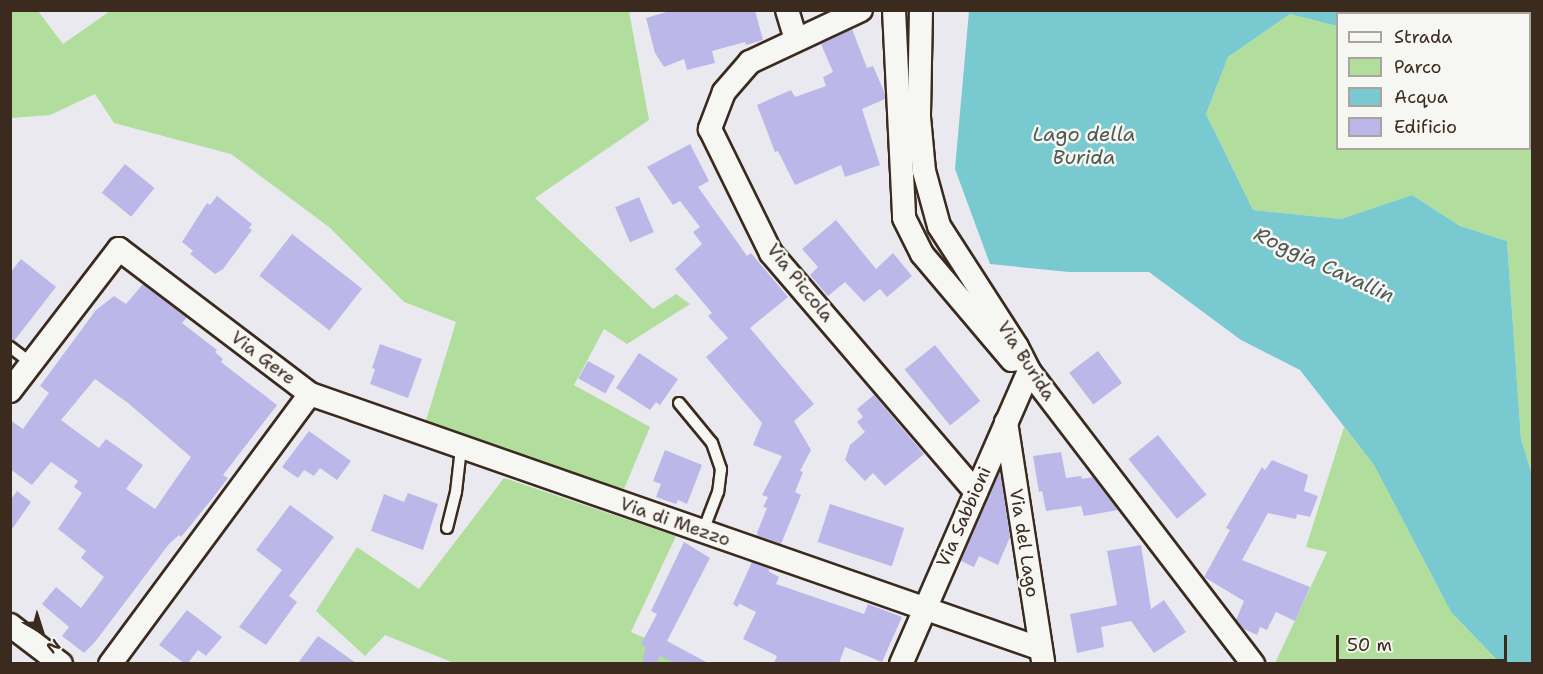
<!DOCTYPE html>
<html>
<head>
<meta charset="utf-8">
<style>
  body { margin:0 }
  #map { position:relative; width:1543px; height:674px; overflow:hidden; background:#eae9f0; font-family:"Shantell Sans",sans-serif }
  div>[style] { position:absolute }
  .green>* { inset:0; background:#b1de9c }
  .water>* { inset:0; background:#78c9d0 }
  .building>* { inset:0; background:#bcb7e9; transform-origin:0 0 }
  .roads { filter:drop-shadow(2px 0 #3b2a1e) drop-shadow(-2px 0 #3b2a1e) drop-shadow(0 2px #3b2a1e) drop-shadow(0 -2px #3b2a1e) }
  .lane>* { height:10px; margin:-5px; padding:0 5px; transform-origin:5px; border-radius:5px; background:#f6f6f2 }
  .street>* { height:22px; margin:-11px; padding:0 11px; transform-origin:11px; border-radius:11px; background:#f6f6f2 }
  span { translate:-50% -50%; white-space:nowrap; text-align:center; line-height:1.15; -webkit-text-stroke:5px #f6f6f2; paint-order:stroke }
  .street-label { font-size:18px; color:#3b2a1e }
  .water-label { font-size:20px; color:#4d5a53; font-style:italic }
  .frame { position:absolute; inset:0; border:12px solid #3b2a1e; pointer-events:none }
  .legend { position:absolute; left:1336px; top:12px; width:195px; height:138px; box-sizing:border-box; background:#f6f6f2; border:2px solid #aba49d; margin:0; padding:8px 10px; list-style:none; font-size:18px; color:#3b2a1e }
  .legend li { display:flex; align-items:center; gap:12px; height:30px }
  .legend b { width:30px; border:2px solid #aba49d }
  .north { position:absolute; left:12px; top:602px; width:60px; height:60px; -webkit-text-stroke:4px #f6f6f2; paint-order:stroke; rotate:141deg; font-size:16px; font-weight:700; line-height:24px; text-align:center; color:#3b2a1e }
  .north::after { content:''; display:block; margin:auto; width:21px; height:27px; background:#3b2a1e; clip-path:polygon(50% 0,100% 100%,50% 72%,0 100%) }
  .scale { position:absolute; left:1336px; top:635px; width:171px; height:27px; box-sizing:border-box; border:3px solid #3b2a1e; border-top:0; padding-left:8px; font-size:18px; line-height:21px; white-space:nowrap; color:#3b2a1e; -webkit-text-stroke:4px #f6f6f2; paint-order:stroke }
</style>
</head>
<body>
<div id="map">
  <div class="green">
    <i style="clip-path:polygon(11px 11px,38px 11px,63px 44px,110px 11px,629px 11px,649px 120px,535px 198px,653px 309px,676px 294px,690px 304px,627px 344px,604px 329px,574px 385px,650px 427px,624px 489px,424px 427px,456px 322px,404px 302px,329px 227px,231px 154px,114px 123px,95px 94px,50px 115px,11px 118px)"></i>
    <i style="clip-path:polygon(1290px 14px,1337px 26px,1338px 148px,1530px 148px,1530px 112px,1532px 114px,1532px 475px,1521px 439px,1507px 241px,1460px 226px,1412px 195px,1341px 219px,1253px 210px,1206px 114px,1228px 57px)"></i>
    <i style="clip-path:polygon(1344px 427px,1374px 465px,1451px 612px,1500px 663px,1275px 663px,1327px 552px,1306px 547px)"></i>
    <i style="clip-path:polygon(504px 478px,676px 536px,631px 632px,702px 663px,454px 663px,385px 635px,365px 656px,316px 611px,357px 547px,419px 589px)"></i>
  </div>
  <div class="water">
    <i style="clip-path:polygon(969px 11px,1532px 11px,1532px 114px,1530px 112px,1530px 14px,1338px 14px,1337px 26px,1290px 14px,1228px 57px,1206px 114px,1253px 210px,1341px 219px,1412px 195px,1460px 226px,1507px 241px,1521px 439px,1532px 475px,1532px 663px,1500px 663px,1451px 612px,1374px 465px,1300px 370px,1241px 340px,1149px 272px,1069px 272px,990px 264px,955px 169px)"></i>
  </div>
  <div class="building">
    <i style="clip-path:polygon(673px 10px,755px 10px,763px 40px,746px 45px,745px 42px,712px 51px,715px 63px,687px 70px,684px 59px,664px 67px,655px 53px,646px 18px)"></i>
    <i style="clip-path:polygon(852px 29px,867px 68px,873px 66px,885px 94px,885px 99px,862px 109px,880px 165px,845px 177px,841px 165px,795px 185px,778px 151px,775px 152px,757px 105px,791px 90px,795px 97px,826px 86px,823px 77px,833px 72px,821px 44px)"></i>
    <i style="clip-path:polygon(690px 144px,709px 181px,698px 187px,747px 256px,751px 253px,788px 297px,750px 328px,814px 404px,794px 421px,811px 450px,800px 471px,803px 472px,795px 492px,801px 495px,781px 544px,758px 536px,757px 533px,767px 508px,763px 507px,768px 497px,762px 495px,782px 456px,753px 445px,762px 423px,706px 357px,728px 338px,708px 316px,712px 313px,675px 269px,702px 244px,693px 232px,700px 227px,680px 201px,673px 205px,647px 167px)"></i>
    <i style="left:125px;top:164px;width:38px;height:37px;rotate:39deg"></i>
    <i style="clip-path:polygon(217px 196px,252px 224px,249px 228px,252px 230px,223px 269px,215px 274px,190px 254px,193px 251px,182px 242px,207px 203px,210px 205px)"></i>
    <i style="left:639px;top:197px;width:38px;height:26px;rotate:67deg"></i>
    <i style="clip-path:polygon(836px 220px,876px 269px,893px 253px,912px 276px,887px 297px,880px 289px,864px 302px,845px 282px,828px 296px,810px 275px,818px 267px,802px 249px)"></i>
    <i style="left:292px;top:234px;width:89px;height:53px;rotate:38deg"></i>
    <i style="clip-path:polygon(21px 259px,56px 287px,14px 341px,10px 340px,10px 273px)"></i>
    <i style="clip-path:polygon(evenodd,143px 284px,187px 317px,182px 323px,217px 350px,215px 352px,223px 359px,221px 362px,277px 405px,223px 475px,228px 478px,212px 499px,181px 537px,179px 535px,169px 544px,95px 642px,84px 653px,62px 636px,69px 627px,42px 604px,56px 587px,81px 608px,104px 577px,81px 558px,86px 551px,58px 529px,82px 493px,74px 487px,78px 481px,51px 462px,32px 485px,10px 469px,10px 420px,23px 429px,49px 393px,40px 386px,96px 310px,114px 296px,126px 304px,143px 284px,95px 379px,128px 403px,191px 457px,155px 509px,126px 489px,143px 465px,106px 439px,99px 448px,61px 420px,95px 379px)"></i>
    <i style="clip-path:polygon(380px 344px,422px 359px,408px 398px,370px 384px,375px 369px,372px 368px)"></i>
    <i style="left:935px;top:345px;width:72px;height:39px;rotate:51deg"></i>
    <i style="left:1098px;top:351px;width:40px;height:36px;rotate:53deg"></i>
    <i style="clip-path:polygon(639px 353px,678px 379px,660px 405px,656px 402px,650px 410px,616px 388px)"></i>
    <i style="left:588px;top:361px;width:31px;height:20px;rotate:29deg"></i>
    <i style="clip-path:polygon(874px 395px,924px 454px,885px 486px,873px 473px,865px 481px,845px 460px,850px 445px,865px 432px,857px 422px,863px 417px,857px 409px)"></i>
    <i style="clip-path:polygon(309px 431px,351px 461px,337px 480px,320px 468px,314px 476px,304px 470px,298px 478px,282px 467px)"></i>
    <i style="left:1158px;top:435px;width:77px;height:38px;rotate:51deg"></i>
    <i style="clip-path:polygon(665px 450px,702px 465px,687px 504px,678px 500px,676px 504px,656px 497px,661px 484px,653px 481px)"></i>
    <i style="clip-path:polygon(1061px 452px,1066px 478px,1081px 476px,1082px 479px,1093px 477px,1118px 510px,1084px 516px,1081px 506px,1046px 511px,1042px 491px,1039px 492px,1033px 456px)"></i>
    <i style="clip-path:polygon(1272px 460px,1308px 475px,1304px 491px,1318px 496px,1310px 517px,1297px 514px,1296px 519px,1268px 513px,1242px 560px,1310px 587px,1295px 621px,1276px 612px,1267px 630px,1260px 627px,1257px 635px,1244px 629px,1236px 620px,1244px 601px,1204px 577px,1230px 530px,1226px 528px,1262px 467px,1265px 470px)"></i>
    <i style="clip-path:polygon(1000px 471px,1010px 537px,998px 565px,979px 556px,974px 567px,961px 561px)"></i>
    <i style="clip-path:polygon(17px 491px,31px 502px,10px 532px,10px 501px)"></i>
    <i style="clip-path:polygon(408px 493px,438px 504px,423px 550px,371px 531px,384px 494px,404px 502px)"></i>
    <i style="left:830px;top:504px;width:78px;height:40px;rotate:18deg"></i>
    <i style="clip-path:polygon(290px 505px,334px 537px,289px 596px,297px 602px,266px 645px,239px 627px,282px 570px,256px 550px)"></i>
    <i style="clip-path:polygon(684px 542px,710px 558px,667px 641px,708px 663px,675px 663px,660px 656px,656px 663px,642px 663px,646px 647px,641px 644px,657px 614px,651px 611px)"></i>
    <i style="clip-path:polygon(1141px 545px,1151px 609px,1164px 600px,1186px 632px,1154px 653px,1131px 621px,1101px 627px,1104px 647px,1077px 653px,1070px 614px,1117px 605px,1107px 551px)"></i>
    <i style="clip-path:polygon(752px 562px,770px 569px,768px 571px,779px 577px,776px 584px,864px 614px,868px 604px,902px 617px,882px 662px,845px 647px,839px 663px,774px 663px,777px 656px,743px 639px,756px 612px,740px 604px,741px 602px,737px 607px,733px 604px)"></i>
    <i style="clip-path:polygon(187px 610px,222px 637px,206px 656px,198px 650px,188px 663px,184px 663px,159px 645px)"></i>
    <i style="clip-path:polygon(318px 636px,356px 663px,298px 663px)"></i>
  </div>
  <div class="roads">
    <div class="lane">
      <i style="left:10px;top:347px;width:26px;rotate:37deg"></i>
      <i style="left:679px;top:403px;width:52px;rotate:50.5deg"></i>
      <i style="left:712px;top:443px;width:28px;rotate:71deg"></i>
      <i style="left:721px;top:469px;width:23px;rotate:97deg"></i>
      <i style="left:718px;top:492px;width:42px;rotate:111deg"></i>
      <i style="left:447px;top:528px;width:37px;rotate:-76deg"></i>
      <i style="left:456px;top:492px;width:44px;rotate:-83.5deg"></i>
    </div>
    <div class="street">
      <i style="left:787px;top:10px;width:30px;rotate:73deg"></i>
      <i style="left:861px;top:10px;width:123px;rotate:154.9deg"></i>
      <i style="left:750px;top:62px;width:40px;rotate:131deg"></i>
      <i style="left:724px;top:92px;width:40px;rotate:111deg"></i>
      <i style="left:710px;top:129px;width:138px;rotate:63.8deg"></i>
      <i style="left:771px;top:253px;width:315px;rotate:49.4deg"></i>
      <i style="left:894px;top:10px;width:208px;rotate:87.2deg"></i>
      <i style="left:904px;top:218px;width:40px;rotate:63.4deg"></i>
      <i style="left:922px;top:254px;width:139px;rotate:49.7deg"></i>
      <i style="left:921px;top:10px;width:107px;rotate:91.1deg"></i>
      <i style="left:919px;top:117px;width:54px;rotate:84.7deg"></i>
      <i style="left:924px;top:171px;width:57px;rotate:74.7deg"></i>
      <i style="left:939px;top:226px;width:144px;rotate:57.2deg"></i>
      <i style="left:1017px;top:347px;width:27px;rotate:63deg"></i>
      <i style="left:1029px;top:371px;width:369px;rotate:52.6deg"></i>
      <i style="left:10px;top:391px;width:179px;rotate:-52.5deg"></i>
      <i style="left:119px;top:249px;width:240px;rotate:37.2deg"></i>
      <i style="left:310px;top:394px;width:336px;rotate:126.5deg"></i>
      <i style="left:310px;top:394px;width:774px;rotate:19.23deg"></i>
      <i style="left:1006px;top:422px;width:243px;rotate:81.2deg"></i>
      <i style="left:10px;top:625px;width:64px;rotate:37.4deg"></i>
      <i style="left:901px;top:664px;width:320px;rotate:-66.4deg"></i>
    </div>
  </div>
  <div class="street-label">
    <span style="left:800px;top:283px;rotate:51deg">Via Piccola</span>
    <span style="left:263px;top:358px;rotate:37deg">Via Gere</span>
    <span style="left:1026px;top:361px;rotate:57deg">Via Burida</span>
    <span style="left:964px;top:517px;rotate:-66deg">Via Sabbioni</span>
    <span style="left:675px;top:522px;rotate:19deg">Via di Mezzo</span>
    <span style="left:1024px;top:543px;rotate:81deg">Via del Lago</span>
  </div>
  <div class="water-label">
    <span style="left:1084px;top:146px">Lago della<br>Burida</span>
    <span style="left:1324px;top:265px;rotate:25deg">Roggia Cavallin</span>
  </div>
  <div class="frame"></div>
  <ul class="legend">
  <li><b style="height:8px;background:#f6f6f2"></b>Strada</li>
  <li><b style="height:16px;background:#b1de9c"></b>Parco</li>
  <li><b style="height:16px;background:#78c9d0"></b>Acqua</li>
  <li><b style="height:16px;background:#bcb7e9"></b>Edificio</li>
  </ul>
  <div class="north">N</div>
  <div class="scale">50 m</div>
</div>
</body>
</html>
